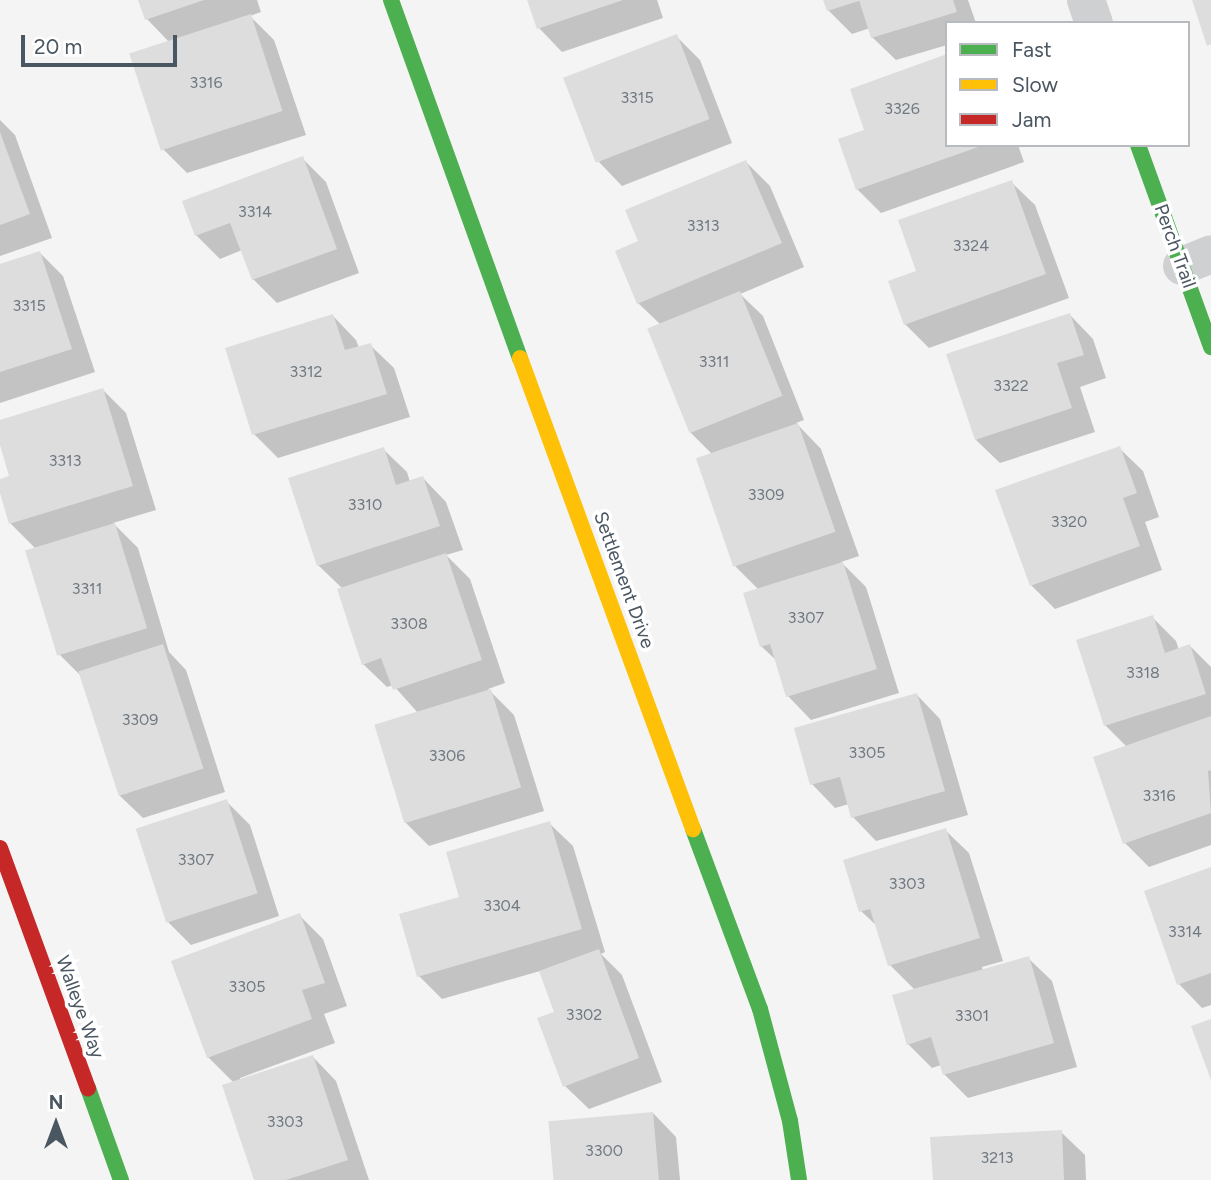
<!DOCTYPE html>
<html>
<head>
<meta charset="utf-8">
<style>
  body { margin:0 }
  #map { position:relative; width:1211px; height:1180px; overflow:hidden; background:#f4f4f4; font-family:Figtree,sans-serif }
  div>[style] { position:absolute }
  .shadow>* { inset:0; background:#0003 }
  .building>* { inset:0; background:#ddddde; transform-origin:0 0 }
  .street>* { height:38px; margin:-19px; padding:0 19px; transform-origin:19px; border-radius:19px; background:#ced0d2 }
  .fast>* { height:16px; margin:-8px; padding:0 8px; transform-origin:8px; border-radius:8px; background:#4caf50 }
  .slow>* { height:16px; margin:-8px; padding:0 8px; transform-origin:8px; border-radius:8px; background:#ffc107 }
  .jam>* { height:16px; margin:-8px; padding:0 8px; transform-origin:8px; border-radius:8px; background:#c62828 }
  span { translate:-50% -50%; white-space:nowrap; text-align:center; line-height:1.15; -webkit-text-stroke:7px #fff; paint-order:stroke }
  .number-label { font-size:16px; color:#707881 }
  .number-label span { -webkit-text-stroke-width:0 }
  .street-label { font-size:19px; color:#4a5661 }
  .legend { position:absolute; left:945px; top:21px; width:245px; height:126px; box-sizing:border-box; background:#fff; border:2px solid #b7bbc0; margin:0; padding:9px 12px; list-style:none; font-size:21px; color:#4a5661 }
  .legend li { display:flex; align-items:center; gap:14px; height:35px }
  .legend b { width:35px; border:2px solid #b7bbc0 }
  .north { position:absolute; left:21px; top:1089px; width:70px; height:70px; -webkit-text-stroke:5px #fff; paint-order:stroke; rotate:0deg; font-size:19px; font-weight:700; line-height:28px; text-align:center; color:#4a5661 }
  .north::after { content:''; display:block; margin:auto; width:24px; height:32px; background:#4a5661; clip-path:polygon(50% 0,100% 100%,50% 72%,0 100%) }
  .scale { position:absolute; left:21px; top:35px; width:156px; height:32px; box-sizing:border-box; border:4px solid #4a5661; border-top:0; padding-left:9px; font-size:21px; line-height:24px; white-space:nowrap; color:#4a5661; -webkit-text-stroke:5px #fff; paint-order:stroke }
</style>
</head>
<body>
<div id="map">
  <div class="shadow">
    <i style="clip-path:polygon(140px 0,257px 0,261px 12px,250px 16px,274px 40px,306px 135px,187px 173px,163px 149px,170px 43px,147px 19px)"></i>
    <i style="clip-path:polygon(529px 0,657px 0,663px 18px,562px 52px,539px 28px)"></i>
    <i style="clip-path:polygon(825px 0,968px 0,976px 23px,947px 23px,947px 45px,896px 60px,872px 37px,870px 28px,852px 34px,828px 10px)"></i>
    <i style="clip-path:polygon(676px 36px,700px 60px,732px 143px,622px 186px,599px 162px)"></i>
    <i style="clip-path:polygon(0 120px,15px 135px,52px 238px,0 256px)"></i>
    <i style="clip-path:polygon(947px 145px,1018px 145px,1024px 162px,881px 213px,857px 189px)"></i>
    <i style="clip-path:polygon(302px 158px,326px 182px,359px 273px,277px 303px,253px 279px,242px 250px,220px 259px,196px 235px)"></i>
    <i style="clip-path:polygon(746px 162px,770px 186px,804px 267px,740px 294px,763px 316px,804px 420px,796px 423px,821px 449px,859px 556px,841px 562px,866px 587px,899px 693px,811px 720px,788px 696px,777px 661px,761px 646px,759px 590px,736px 567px,713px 455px,690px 432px,660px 324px,638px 303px,640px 242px)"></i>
    <i style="clip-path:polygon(1011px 182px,1035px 205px,1069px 298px,929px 348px,905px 324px,919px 272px)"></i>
    <i style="clip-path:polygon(40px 253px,63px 276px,95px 372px,0 403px,0 266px)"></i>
    <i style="clip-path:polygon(1070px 315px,1093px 339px,1106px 378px,1080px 387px,1095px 432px,1000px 463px,976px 440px)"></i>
    <i style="clip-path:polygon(333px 316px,356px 340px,359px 348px,370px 345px,394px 368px,410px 417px,278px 458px,254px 434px)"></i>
    <i style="clip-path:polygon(103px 390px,126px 413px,156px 510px,113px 523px,138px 548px,169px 652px,186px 670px,225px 792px,143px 818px,119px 795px,81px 676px,60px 655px,36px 549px,11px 524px,0 487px,0 481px,12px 477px,0 439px,0 422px)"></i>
    <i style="clip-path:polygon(1119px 448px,1143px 471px,1159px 517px,1145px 522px,1162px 570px,1055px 609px,1031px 585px)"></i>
    <i style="clip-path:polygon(383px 449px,407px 472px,410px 482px,423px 478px,446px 502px,463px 550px,446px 555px,470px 579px,505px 683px,488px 689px,514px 715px,544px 811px,429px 846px,405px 822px,418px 713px,393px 685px,387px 687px,363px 664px,343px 589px,318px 565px)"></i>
    <i style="clip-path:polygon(1152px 617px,1176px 641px,1179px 650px,1190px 646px,1211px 667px,1211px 845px,1149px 867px,1125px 843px,1127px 747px,1105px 725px)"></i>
    <i style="clip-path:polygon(917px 695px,940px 719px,968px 815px,876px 841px,853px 817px,849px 804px,835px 808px,812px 784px)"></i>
    <i style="clip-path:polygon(226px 801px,250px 825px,279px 916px,191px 945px,167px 921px)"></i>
    <i style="clip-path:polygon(549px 823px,573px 846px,605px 952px,601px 954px,622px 975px,662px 1082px,589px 1109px,565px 1086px,556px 1013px,540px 971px,442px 999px,419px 976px,461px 898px)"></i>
    <i style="clip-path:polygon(945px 830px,969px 853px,1003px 961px,982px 967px,983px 971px,1028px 958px,1052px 981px,1077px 1067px,968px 1098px,944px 1074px,941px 1065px,932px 1068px,908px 1044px,915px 990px,890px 965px,878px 927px,861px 911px)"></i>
    <i style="clip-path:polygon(1211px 868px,1211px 1005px,1202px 1008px,1179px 984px)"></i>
    <i style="clip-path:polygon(299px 915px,323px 939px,347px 1006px,324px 1014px,335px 1043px,240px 1078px,241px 1081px,313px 1057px,336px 1081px,369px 1180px,256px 1180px,234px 1083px,208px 1057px)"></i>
    <i style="clip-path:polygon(653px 1113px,676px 1137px,680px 1180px,555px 1180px)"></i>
    <i style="clip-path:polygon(1061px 1132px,1085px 1155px,1086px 1180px,935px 1180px)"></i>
  </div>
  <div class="building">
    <i style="clip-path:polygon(138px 0,204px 0,145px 20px)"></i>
    <i style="clip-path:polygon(527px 0,623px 0,537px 29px)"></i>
    <i style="clip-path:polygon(823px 0,859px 0,859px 1px,827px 11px)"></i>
    <i style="clip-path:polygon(859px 0,953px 0,957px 12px,871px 38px)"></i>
    <i style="clip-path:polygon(1192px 0,1211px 0,1211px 44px,1207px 46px)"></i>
    <i style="left:251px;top:14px;width:102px;height:128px;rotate:72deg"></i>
    <i style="left:677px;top:34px;width:91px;height:122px;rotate:69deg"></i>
    <i style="clip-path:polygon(947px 54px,947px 145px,981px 146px,856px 190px,838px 139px,864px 130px,850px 89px)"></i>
    <i style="clip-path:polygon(0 132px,30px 214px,0 225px)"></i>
    <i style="clip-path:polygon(303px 156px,337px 249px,252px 280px,230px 223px,195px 236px,182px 201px)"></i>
    <i style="clip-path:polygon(746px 160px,782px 243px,637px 304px,615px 251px,638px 241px,625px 210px)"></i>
    <i style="clip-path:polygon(1012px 180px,1046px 274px,904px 325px,888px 281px,916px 271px,898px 220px)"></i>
    <i style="clip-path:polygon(40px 251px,72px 349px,0 372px,0 264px)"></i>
    <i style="left:740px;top:291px;width:113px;height:100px;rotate:68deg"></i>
    <i style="clip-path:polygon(1070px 313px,1084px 355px,1057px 363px,1072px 408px,975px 440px,946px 354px)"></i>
    <i style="clip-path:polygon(333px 314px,345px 350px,371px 343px,387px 394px,252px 435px,225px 348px)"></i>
    <i style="clip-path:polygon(103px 388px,133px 486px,9px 524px,0 493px,0 479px,9px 476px,0 445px,0 420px)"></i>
    <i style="left:798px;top:423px;width:115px;height:108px;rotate:71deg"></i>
    <i style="clip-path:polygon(1120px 446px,1137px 493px,1123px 498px,1140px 546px,1030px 586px,995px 490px)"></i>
    <i style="clip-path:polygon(384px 447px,396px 485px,423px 476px,440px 526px,317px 566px,288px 478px)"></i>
    <i style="left:115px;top:523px;width:110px;height:94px;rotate:73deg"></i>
    <i style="clip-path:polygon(446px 553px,482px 660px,393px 690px,381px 658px,362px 665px,337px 589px)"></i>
    <i style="clip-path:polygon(843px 562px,877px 669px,786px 697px,770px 644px,760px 647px,743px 593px)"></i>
    <i style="clip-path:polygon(1153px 615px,1165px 653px,1190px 644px,1206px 694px,1104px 726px,1076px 640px)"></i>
    <i style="left:163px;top:644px;width:131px;height:89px;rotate:72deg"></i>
    <i style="left:491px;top:689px;width:103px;height:122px;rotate:73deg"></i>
    <i style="clip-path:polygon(917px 693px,945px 791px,851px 818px,840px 777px,810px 785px,794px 728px)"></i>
    <i style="clip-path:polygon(1211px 716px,1211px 770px,1208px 771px,1211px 813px,1123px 844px,1093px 757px)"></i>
    <i style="left:227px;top:799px;width:99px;height:96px;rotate:72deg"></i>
    <i style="clip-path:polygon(550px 821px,582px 929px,417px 977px,399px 914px,459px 897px,446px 852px)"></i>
    <i style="clip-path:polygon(946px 828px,980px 938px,888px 966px,870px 909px,859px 912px,843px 860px)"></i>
    <i style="clip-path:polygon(1211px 867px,1211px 973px,1177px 985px,1144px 891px)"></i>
    <i style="clip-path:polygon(300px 913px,325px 983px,302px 990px,312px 1019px,207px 1058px,171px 961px)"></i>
    <i style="clip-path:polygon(599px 949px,639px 1058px,563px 1087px,537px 1018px,554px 1012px,539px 971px)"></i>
    <i style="clip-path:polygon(1029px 956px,1054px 1043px,943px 1075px,931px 1037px,907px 1045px,892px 995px)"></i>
    <i style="clip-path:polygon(1211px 1019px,1211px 1080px,1191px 1026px)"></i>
    <i style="clip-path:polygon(313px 1055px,348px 1160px,286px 1180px,254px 1180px,222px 1085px)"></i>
    <i style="left:653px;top:1112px;width:68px;height:105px;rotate:85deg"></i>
    <i style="clip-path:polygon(1062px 1130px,1064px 1180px,933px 1180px,930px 1137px)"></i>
  </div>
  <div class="street">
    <i style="left:1086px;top:0;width:24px;rotate:71deg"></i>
    <i style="left:1182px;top:266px;width:31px;rotate:-22deg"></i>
  </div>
  <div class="fast">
    <i style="left:391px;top:0;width:381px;rotate:70.2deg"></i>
    <i style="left:1138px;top:145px;width:215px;rotate:70.1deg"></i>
    <i style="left:693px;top:829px;width:192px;rotate:69.6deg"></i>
    <i style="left:760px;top:1009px;width:116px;rotate:75deg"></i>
    <i style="left:790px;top:1121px;width:60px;rotate:81.3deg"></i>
    <i style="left:88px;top:1088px;width:98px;rotate:70.3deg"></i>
  </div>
  <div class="slow">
    <i style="left:520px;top:358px;width:502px;rotate:69.83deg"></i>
  </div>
  <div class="jam">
    <i style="left:0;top:848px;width:256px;rotate:69.9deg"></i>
  </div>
  <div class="number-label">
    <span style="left:206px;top:83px">3316</span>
    <span style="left:637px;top:98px">3315</span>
    <span style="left:902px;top:109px">3326</span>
    <span style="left:255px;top:212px">3314</span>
    <span style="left:703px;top:226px">3313</span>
    <span style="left:971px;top:246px">3324</span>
    <span style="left:29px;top:306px">3315</span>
    <span style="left:714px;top:362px">3311</span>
    <span style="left:306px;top:372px">3312</span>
    <span style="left:1011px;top:386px">3322</span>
    <span style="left:65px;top:461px">3313</span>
    <span style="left:766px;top:495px">3309</span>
    <span style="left:365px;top:505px">3310</span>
    <span style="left:1069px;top:522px">3320</span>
    <span style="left:87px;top:589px">3311</span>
    <span style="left:806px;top:618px">3307</span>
    <span style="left:409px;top:624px">3308</span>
    <span style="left:1143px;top:673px">3318</span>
    <span style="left:140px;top:720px">3309</span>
    <span style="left:867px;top:753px">3305</span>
    <span style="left:447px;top:756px">3306</span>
    <span style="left:1159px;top:796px">3316</span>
    <span style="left:196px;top:860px">3307</span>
    <span style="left:907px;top:884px">3303</span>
    <span style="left:502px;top:906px">3304</span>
    <span style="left:1185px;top:932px">3314</span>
    <span style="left:247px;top:987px">3305</span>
    <span style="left:584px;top:1015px">3302</span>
    <span style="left:972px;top:1016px">3301</span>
    <span style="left:285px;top:1122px">3303</span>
    <span style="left:604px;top:1151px">3300</span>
    <span style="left:997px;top:1158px">3213</span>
  </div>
  <div class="street-label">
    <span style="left:1175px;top:246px;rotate:70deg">Perch Trail</span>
    <span style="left:624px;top:580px;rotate:70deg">Settlement Drive</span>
    <span style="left:80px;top:1007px;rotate:70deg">Walleye Way</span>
  </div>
  <ul class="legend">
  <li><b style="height:9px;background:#4caf50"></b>Fast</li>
  <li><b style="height:9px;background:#ffc107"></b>Slow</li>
  <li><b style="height:9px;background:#c62828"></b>Jam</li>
  </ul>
  <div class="north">N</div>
  <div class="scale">20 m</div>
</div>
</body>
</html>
